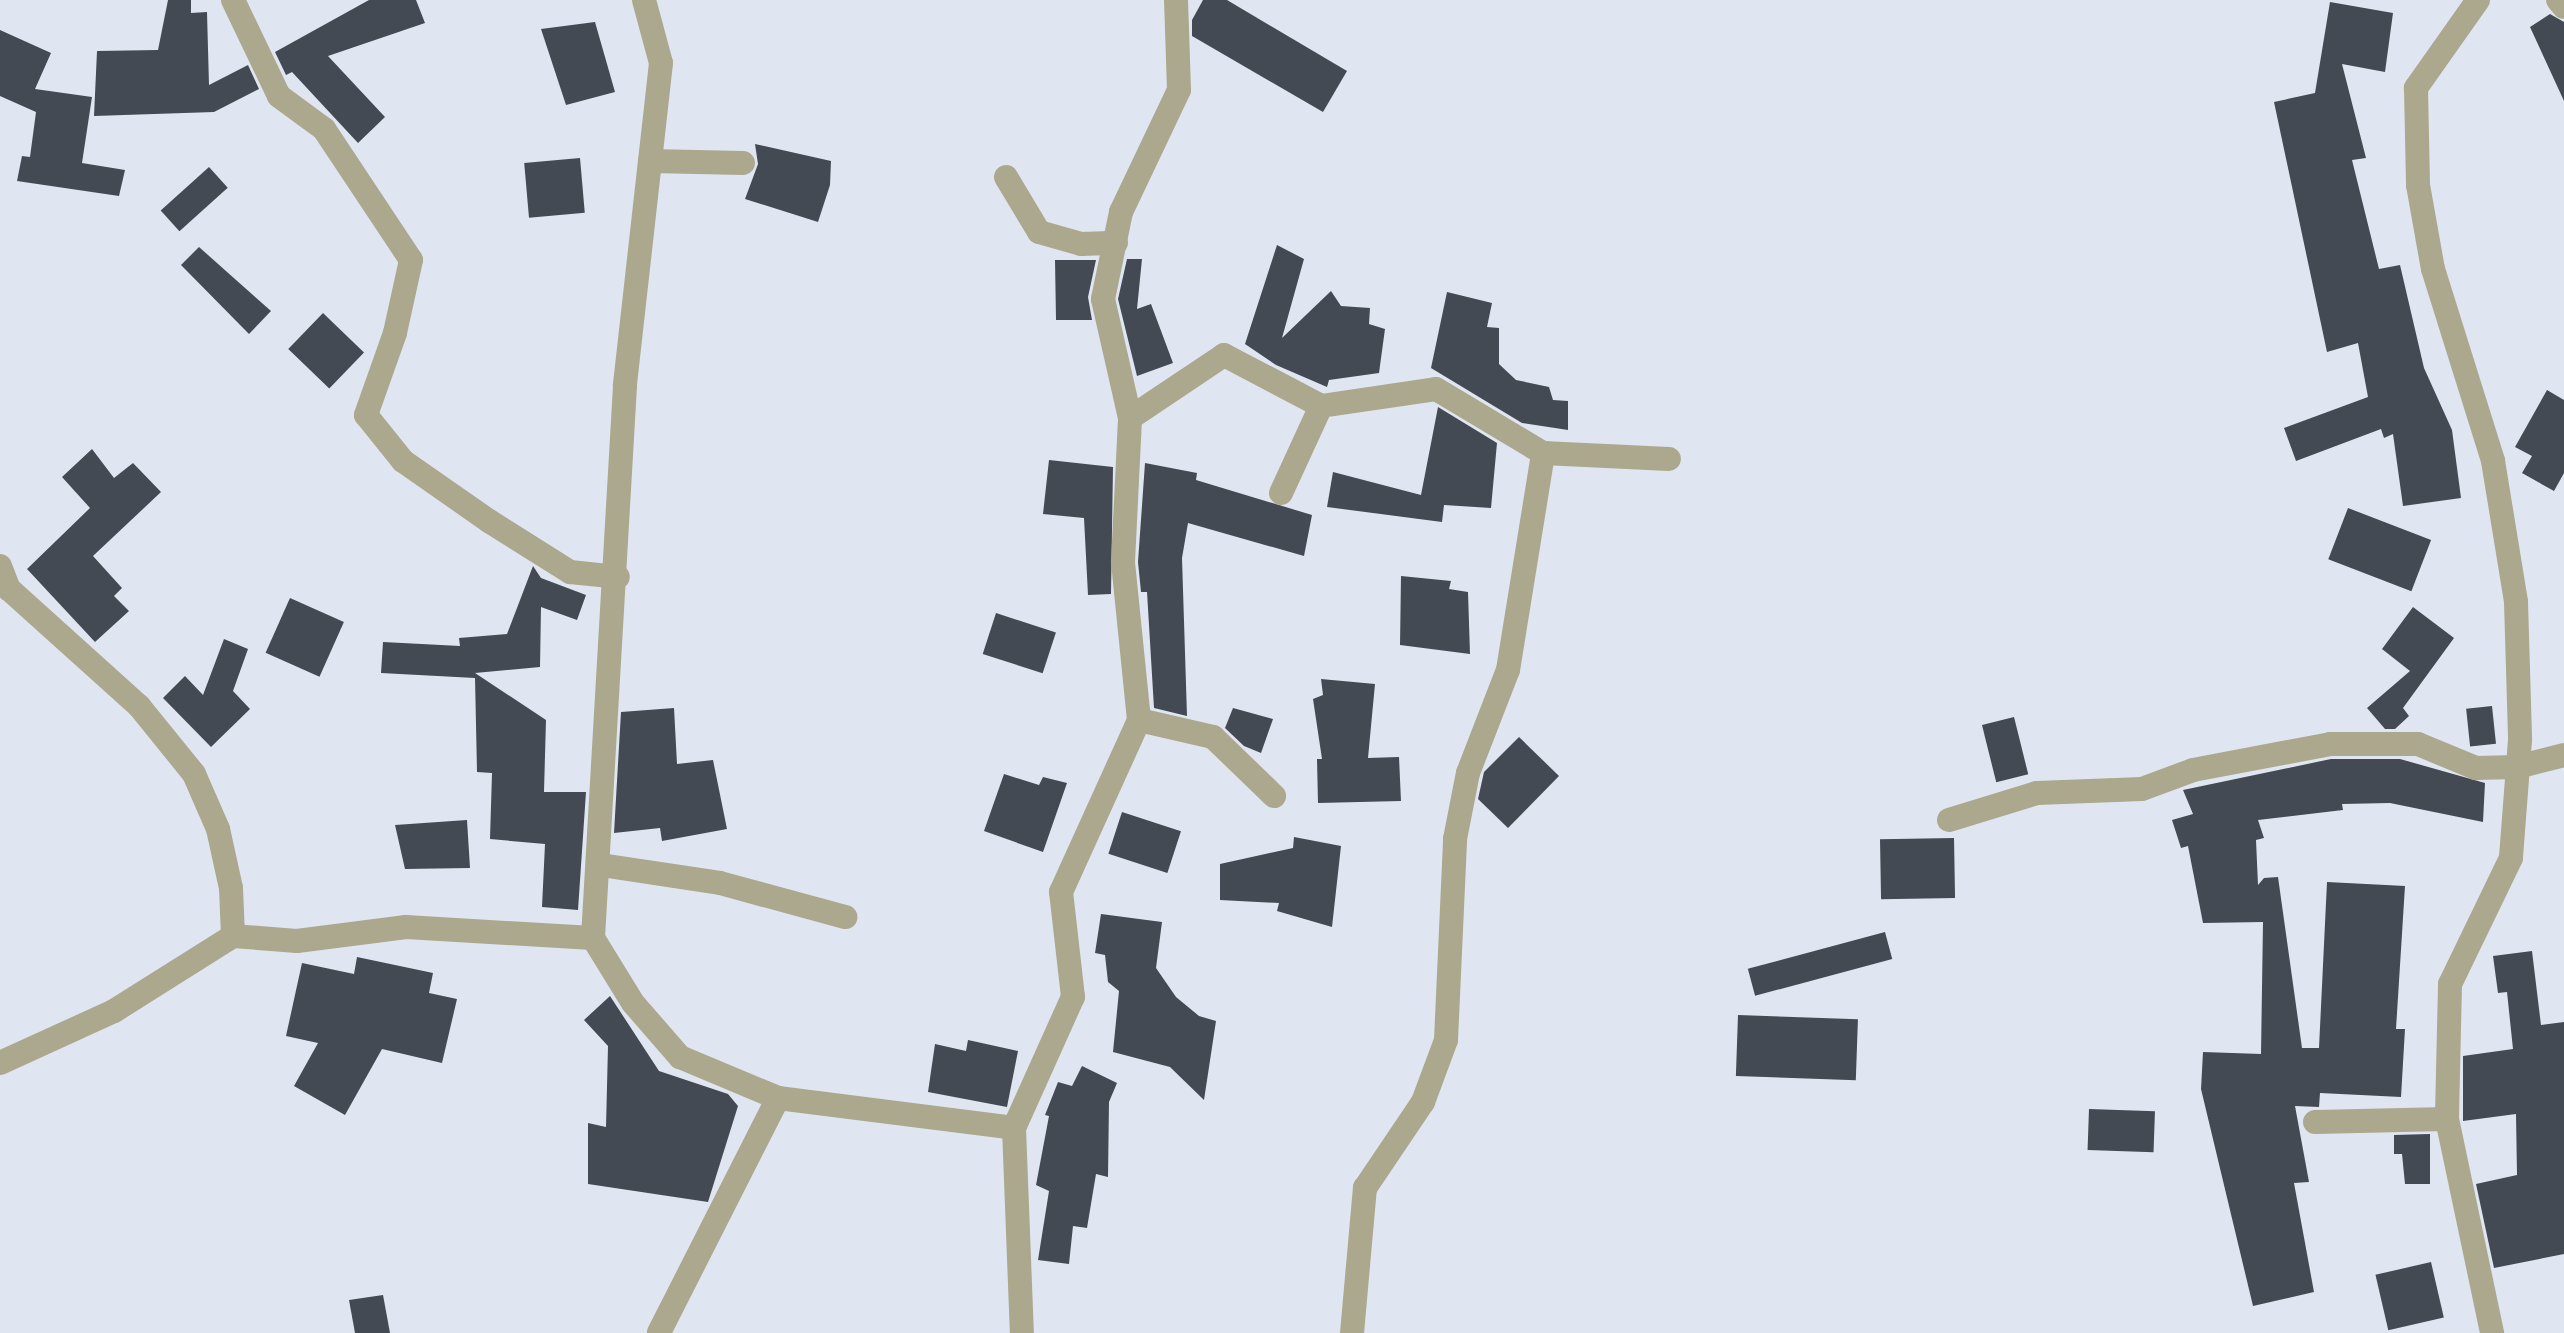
<!DOCTYPE html>
<html>
<head>
<meta charset="utf-8">
<style>
  body { margin:0 }
  #map { position:relative; width:2564px; height:1333px; overflow:hidden; background:#dfe6f1; font-family:"Public Sans",sans-serif }
  div>[style] { position:absolute }
  .building>* { inset:0; background:#444a53; transform-origin:0 0 }
  .minor>* { height:24px; margin:-12px; padding:0 12px; transform-origin:12px; border-radius:12px; background:#aca88e }
  span { translate:-50% -50%; white-space:nowrap; text-align:center; line-height:1.15; -webkit-text-stroke:8px #ecf4ff; paint-order:stroke }
</style>
</head>
<body>
<div id="map">
  <div class="building">
    <i style="clip-path:polygon(168px 0,191px 0,191px 13px,207px 12px,209px 85px,248px 65px,259px 89px,214px 112px,94px 116px,97px 51px,158px 50px)"></i>
    <i style="clip-path:polygon(369px 0,416px 0,425px 23px,328px 56px,385px 117px,358px 143px,292px 72px,286px 75px,275px 52px)"></i>
    <i style="clip-path:polygon(1203px 0,1227px 0,1347px 71px,1323px 112px,1192px 36px,1192px 20px)"></i>
    <i style="clip-path:polygon(2330px 2px,2393px 13px,2385px 72px,2342px 64px,2366px 158px,2352px 160px,2379px 269px,2400px 265px,2424px 368px,2452px 430px,2461px 498px,2403px 506px,2393px 434px,2384px 438px,2381px 429px,2296px 461px,2284px 428px,2368px 397px,2358px 343px,2327px 352px,2274px 102px,2315px 93px)"></i>
    <i style="clip-path:polygon(2550px 14px,2564px 22px,2564px 101px,2530px 27px)"></i>
    <i style="clip-path:polygon(595px 22px,615px 92px,566px 105px,541px 29px)"></i>
    <i style="clip-path:polygon(0 30px,51px 53px,35px 89px,92px 97px,82px 163px,125px 170px,119px 196px,17px 181px,22px 156px,30px 157px,36px 112px,0 96px)"></i>
    <i style="clip-path:polygon(755px 144px,831px 161px,830px 185px,818px 222px,745px 199px,758px 164px)"></i>
    <i style="left:580px;top:158px;width:55px;height:56px;rotate:85deg"></i>
    <i style="left:209px;top:167px;width:28px;height:65px;rotate:48deg"></i>
    <i style="clip-path:polygon(1277px 245px,1304px 259px,1282px 338px,1331px 291px,1341px 306px,1370px 308px,1369px 324px,1385px 329px,1379px 373px,1329px 380px,1327px 387px,1276px 365px,1245px 344px)"></i>
    <i style="clip-path:polygon(199px 247px,271px 311px,249px 334px,181px 265px)"></i>
    <i style="clip-path:polygon(1127px 259px,1142px 259px,1137px 309px,1151px 304px,1173px 363px,1137px 376px,1118px 299px)"></i>
    <i style="clip-path:polygon(1055px 260px,1096px 260px,1088px 297px,1092px 320px,1056px 320px)"></i>
    <i style="clip-path:polygon(1447px 292px,1492px 303px,1487px 327px,1499px 328px,1499px 364px,1516px 380px,1549px 387px,1553px 400px,1568px 401px,1568px 430px,1522px 423px,1431px 368px)"></i>
    <i style="left:323px;top:313px;width:57px;height:50px;rotate:44deg"></i>
    <i style="clip-path:polygon(2547px 390px,2564px 400px,2564px 473px,2554px 491px,2522px 473px,2532px 456px,2515px 447px)"></i>
    <i style="clip-path:polygon(1438px 407px,1497px 443px,1491px 508px,1444px 505px,1442px 522px,1327px 507px,1333px 472px,1421px 495px)"></i>
    <i style="clip-path:polygon(92px 449px,114px 478px,133px 463px,161px 492px,93px 556px,122px 588px,114px 596px,129px 611px,95px 642px,27px 569px,90px 508px,62px 477px)"></i>
    <i style="clip-path:polygon(1049px 460px,1113px 467px,1111px 594px,1088px 595px,1084px 518px,1043px 514px)"></i>
    <i style="clip-path:polygon(1145px 463px,1197px 473px,1196px 480px,1312px 515px,1304px 556px,1188px 523px,1182px 558px,1187px 716px,1154px 708px,1147px 592px,1141px 592px,1138px 562px)"></i>
    <i style="left:2348px;top:508px;width:89px;height:55px;rotate:21deg"></i>
    <i style="clip-path:polygon(533px 566px,541px 578px,586px 595px,577px 620px,541px 607px,540px 667px,475px 673px,546px 720px,544px 792px,586px 792px,578px 910px,542px 907px,545px 844px,490px 839px,492px 773px,477px 772px,475px 678px,381px 673px,383px 642px,460px 646px,459px 638px,507px 634px)"></i>
    <i style="clip-path:polygon(1401px 576px,1451px 581px,1449px 589px,1468px 592px,1470px 654px,1400px 645px)"></i>
    <i style="left:290px;top:598px;width:59px;height:60px;rotate:24deg"></i>
    <i style="clip-path:polygon(2413px 607px,2454px 638px,2403px 708px,2409px 716px,2395px 729px,2385px 729px,2367px 708px,2410px 671px,2382px 649px)"></i>
    <i style="left:996px;top:613px;width:63px;height:43px;rotate:18deg"></i>
    <i style="clip-path:polygon(224px 639px,248px 649px,233px 691px,250px 709px,211px 747px,163px 698px,185px 676px,203px 695px)"></i>
    <i style="clip-path:polygon(1321px 679px,1375px 684px,1368px 758px,1399px 757px,1401px 801px,1318px 803px,1317px 759px,1322px 759px,1313px 699px,1323px 695px)"></i>
    <i style="left:2492px;top:706px;width:38px;height:26px;rotate:84deg"></i>
    <i style="clip-path:polygon(674px 708px,677px 764px,713px 760px,727px 829px,662px 841px,660px 828px,614px 833px,621px 712px)"></i>
    <i style="clip-path:polygon(1233px 708px,1273px 719px,1261px 753px,1244px 746px,1225px 728px)"></i>
    <i style="left:2014px;top:717px;width:59px;height:33px;rotate:76deg"></i>
    <i style="clip-path:polygon(1519px 737px,1559px 776px,1508px 828px,1478px 799px,1484px 772px)"></i>
    <i style="clip-path:polygon(2331px 759px,2400px 759px,2485px 783px,2483px 822px,2390px 803px,2342px 804px,2343px 810px,2258px 820px,2264px 838px,2256px 840px,2258px 885px,2264px 878px,2278px 877px,2302px 1048px,2319px 1048px,2327px 882px,2405px 886px,2396px 1029px,2405px 1029px,2401px 1097px,2320px 1093px,2319px 1107px,2295px 1106px,2309px 1182px,2294px 1183px,2314px 1292px,2253px 1306px,2201px 1089px,2203px 1052px,2261px 1054px,2263px 922px,2203px 923px,2188px 846px,2181px 848px,2172px 820px,2193px 814px,2183px 790px)"></i>
    <i style="clip-path:polygon(1004px 774px,1039px 785px,1043px 777px,1067px 783px,1043px 852px,984px 831px)"></i>
    <i style="left:1122px;top:812px;width:62px;height:44px;rotate:18deg"></i>
    <i style="clip-path:polygon(467px 820px,470px 868px,405px 869px,395px 825px)"></i>
    <i style="clip-path:polygon(1294px 837px,1341px 846px,1332px 927px,1277px 911px,1279px 903px,1220px 900px,1220px 864px,1293px 848px)"></i>
    <i style="left:1954px;top:838px;width:60px;height:74px;rotate:89deg"></i>
    <i style="clip-path:polygon(1101px 914px,1162px 922px,1156px 968px,1176px 997px,1199px 1016px,1216px 1021px,1204px 1100px,1170px 1067px,1113px 1052px,1119px 991px,1108px 982px,1105px 955px,1095px 953px)"></i>
    <i style="left:1885px;top:932px;width:28px;height:142px;rotate:75deg"></i>
    <i style="clip-path:polygon(2532px 951px,2541px 1025px,2564px 1022px,2564px 1254px,2494px 1268px,2476px 1184px,2517px 1175px,2516px 1114px,2463px 1121px,2463px 1056px,2513px 1049px,2507px 992px,2498px 993px,2493px 956px)"></i>
    <i style="clip-path:polygon(357px 957px,433px 973px,429px 993px,457px 999px,442px 1063px,382px 1049px,345px 1115px,294px 1086px,318px 1043px,286px 1036px,302px 963px,354px 974px)"></i>
    <i style="clip-path:polygon(610px 996px,659px 1071px,728px 1094px,738px 1106px,708px 1202px,588px 1184px,588px 1123px,606px 1127px,608px 1046px,584px 1020px)"></i>
    <i style="left:1738px;top:1015px;width:120px;height:61px;rotate:2deg"></i>
    <i style="clip-path:polygon(968px 1040px,1018px 1051px,1007px 1107px,928px 1092px,935px 1044px,966px 1051px)"></i>
    <i style="clip-path:polygon(1082px 1066px,1117px 1083px,1109px 1102px,1108px 1177px,1096px 1174px,1087px 1228px,1073px 1226px,1069px 1264px,1038px 1260px,1049px 1191px,1036px 1185px,1049px 1116px,1045px 1115px,1058px 1082px,1072px 1086px)"></i>
    <i style="left:2089px;top:1109px;width:66px;height:41px;rotate:2deg"></i>
    <i style="clip-path:polygon(2430px 1134px,2430px 1184px,2405px 1184px,2402px 1154px,2394px 1154px,2394px 1135px)"></i>
    <i style="left:2431px;top:1262px;width:57px;height:57px;rotate:77deg"></i>
    <i style="clip-path:polygon(383px 1295px,390px 1333px,355px 1333px,349px 1300px)"></i>
  </div>
  <div class="minor">
    <i style="left:233px;top:0;width:106px;rotate:64.4deg"></i>
    <i style="left:279px;top:96px;width:56px;rotate:36.3deg"></i>
    <i style="left:324px;top:129px;width:157px;rotate:56.4deg"></i>
    <i style="left:411px;top:260px;width:75px;rotate:102.4deg"></i>
    <i style="left:395px;top:333px;width:87px;rotate:109.5deg"></i>
    <i style="left:366px;top:415px;width:59px;rotate:51.2deg"></i>
    <i style="left:403px;top:461px;width:105px;rotate:34.9deg"></i>
    <i style="left:489px;top:521px;width:96px;rotate:32.2deg"></i>
    <i style="left:570px;top:572px;width:48px;rotate:5.9deg"></i>
    <i style="left:644px;top:0;width:65px;rotate:74.9deg"></i>
    <i style="left:661px;top:63px;width:325px;rotate:96.4deg"></i>
    <i style="left:625px;top:386px;width:553px;rotate:93.32deg"></i>
    <i style="left:593px;top:938px;width:76px;rotate:58.4deg"></i>
    <i style="left:633px;top:1003px;width:72px;rotate:49deg"></i>
    <i style="left:680px;top:1057px;width:106px;rotate:22.7deg"></i>
    <i style="left:778px;top:1098px;width:263px;rotate:116.9deg"></i>
    <i style="left:2478px;top:0;width:108px;rotate:125.2deg"></i>
    <i style="left:2416px;top:88px;width:97px;rotate:88.8deg"></i>
    <i style="left:2418px;top:185px;width:85px;rotate:79.9deg"></i>
    <i style="left:2433px;top:269px;width:201px;rotate:72.6deg"></i>
    <i style="left:2493px;top:461px;width:143px;rotate:80.7deg"></i>
    <i style="left:2516px;top:602px;width:138px;rotate:88.3deg"></i>
    <i style="left:2520px;top:740px;width:118px;rotate:94.4deg"></i>
    <i style="left:2511px;top:858px;width:140px;rotate:115.8deg"></i>
    <i style="left:2450px;top:984px;width:135px;rotate:91.3deg"></i>
    <i style="left:2447px;top:1119px;width:219px;rotate:78.1deg"></i>
    <i style="left:2558px;top:0;width:9px;rotate:49deg"></i>
    <i style="left:650px;top:161px;width:93px;rotate:1.2deg"></i>
    <i style="left:1006px;top:177px;width:64px;rotate:59deg"></i>
    <i style="left:1039px;top:232px;width:44px;rotate:15.9deg"></i>
    <i style="left:1081px;top:244px;width:35px;rotate:-2deg"></i>
    <i style="left:1130px;top:418px;width:113px;rotate:-33.8deg"></i>
    <i style="left:1224px;top:355px;width:110px;rotate:27.7deg"></i>
    <i style="left:1321px;top:406px;width:116px;rotate:-8.4deg"></i>
    <i style="left:1436px;top:389px;width:125px;rotate:30.9deg"></i>
    <i style="left:1543px;top:453px;width:126px;rotate:2.7deg"></i>
    <i style="left:1281px;top:493px;width:96px;rotate:-65.3deg"></i>
    <i style="left:0;top:566px;width:25px;rotate:69deg"></i>
    <i style="left:9px;top:589px;width:175px;rotate:42deg"></i>
    <i style="left:139px;top:706px;width:87px;rotate:51deg"></i>
    <i style="left:194px;top:774px;width:60px;rotate:66.4deg"></i>
    <i style="left:218px;top:829px;width:60px;rotate:77.6deg"></i>
    <i style="left:231px;top:888px;width:48px;rotate:87.6deg"></i>
    <i style="left:1139px;top:720px;width:76px;rotate:12.9deg"></i>
    <i style="left:1213px;top:737px;width:85px;rotate:44deg"></i>
    <i style="left:1949px;top:820px;width:92px;rotate:-17.1deg"></i>
    <i style="left:2037px;top:793px;width:105px;rotate:-2.2deg"></i>
    <i style="left:2142px;top:789px;width:54px;rotate:-20.4deg"></i>
    <i style="left:2193px;top:770px;width:139px;rotate:-10.7deg"></i>
    <i style="left:2330px;top:744px;width:88px"></i>
    <i style="left:2418px;top:744px;width:63px;rotate:22.5deg"></i>
    <i style="left:2476px;top:768px;width:41px;rotate:-1.4deg"></i>
    <i style="left:2517px;top:767px;width:49px;rotate:-14.3deg"></i>
    <i style="left:601px;top:865px;width:120px;rotate:8.6deg"></i>
    <i style="left:720px;top:883px;width:130px;rotate:15.2deg"></i>
    <i style="left:0;top:1063px;width:125px;rotate:-24.5deg"></i>
    <i style="left:114px;top:1011px;width:141px;rotate:-32.2deg"></i>
    <i style="left:233px;top:936px;width:64px;rotate:4.5deg"></i>
    <i style="left:297px;top:941px;width:110px;rotate:-7.3deg"></i>
    <i style="left:406px;top:927px;width:187px;rotate:3.4deg"></i>
    <i style="left:778px;top:1098px;width:238px;rotate:7.2deg"></i>
    <i style="left:1014px;top:1128px;width:144px;rotate:-65.8deg"></i>
    <i style="left:1073px;top:997px;width:106px;rotate:-96.5deg"></i>
    <i style="left:1061px;top:892px;width:189px;rotate:-65.6deg"></i>
    <i style="left:1139px;top:720px;width:159px;rotate:-95.8deg"></i>
    <i style="left:1123px;top:562px;width:144px;rotate:-87.2deg"></i>
    <i style="left:1130px;top:418px;width:122px;rotate:-102.8deg"></i>
    <i style="left:1103px;top:299px;width:89px;rotate:-78.3deg"></i>
    <i style="left:1121px;top:212px;width:135px;rotate:-64.6deg"></i>
    <i style="left:1179px;top:90px;width:90px;rotate:-91.9deg"></i>
    <i style="left:2315px;top:1122px;width:132px;rotate:-1.3deg"></i>
    <i style="left:1014px;top:1128px;width:205px;rotate:87.8deg"></i>
    <i style="left:1352px;top:1333px;width:146px;rotate:-84.9deg"></i>
    <i style="left:1365px;top:1188px;width:104px;rotate:-56deg"></i>
    <i style="left:1423px;top:1102px;width:66px;rotate:-69.6deg"></i>
    <i style="left:1446px;top:1040px;width:201px;rotate:-87.4deg"></i>
    <i style="left:1455px;top:839px;width:67px;rotate:-78.9deg"></i>
    <i style="left:1468px;top:773px;width:110px;rotate:-68.8deg"></i>
    <i style="left:1508px;top:670px;width:220px;rotate:-80.8deg"></i>
  </div>
</div>
</body>
</html>
